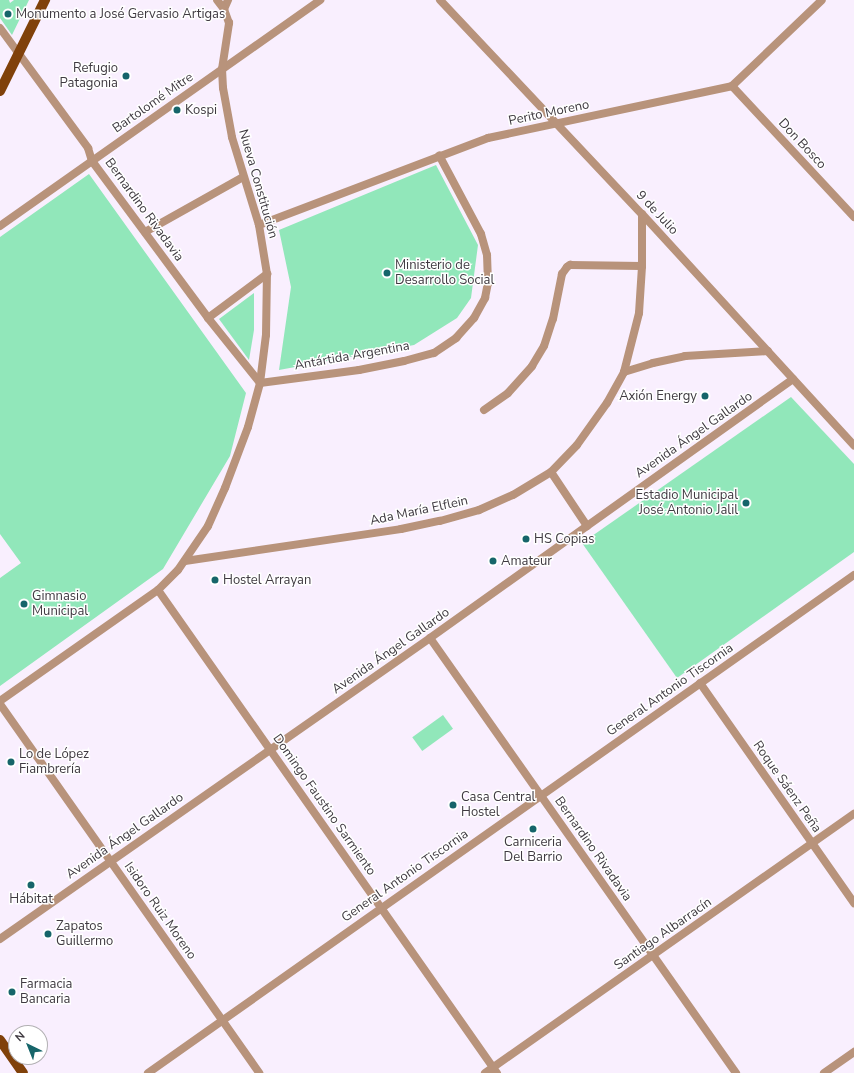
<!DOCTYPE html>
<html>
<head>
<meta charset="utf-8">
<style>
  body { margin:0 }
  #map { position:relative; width:854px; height:1073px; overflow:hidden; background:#f9effe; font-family:"Nunito Sans",sans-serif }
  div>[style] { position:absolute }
  .green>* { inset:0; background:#91e7ba; transform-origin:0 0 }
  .minor>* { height:8px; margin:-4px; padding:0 4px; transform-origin:4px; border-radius:4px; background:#b8937b }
  .tertiary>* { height:8px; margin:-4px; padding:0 4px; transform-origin:4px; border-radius:4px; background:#b8937b }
  .primary>* { height:10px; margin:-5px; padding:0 5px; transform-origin:5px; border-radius:5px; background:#80410a }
  .dots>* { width:11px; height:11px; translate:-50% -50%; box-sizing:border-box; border:2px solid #fff; border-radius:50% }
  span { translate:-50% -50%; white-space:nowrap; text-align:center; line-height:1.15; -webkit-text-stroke:3px #fff; paint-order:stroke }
  .poi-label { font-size:13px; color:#3f3a41 }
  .left { translate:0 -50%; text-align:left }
  .right { translate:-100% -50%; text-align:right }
  .street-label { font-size:13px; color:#3f3a41 }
  .north { position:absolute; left:8px; top:1025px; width:40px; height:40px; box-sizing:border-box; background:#fff; border:1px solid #b2b0b3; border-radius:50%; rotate:317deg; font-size:11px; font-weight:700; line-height:16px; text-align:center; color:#3f3a41 }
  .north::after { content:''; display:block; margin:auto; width:14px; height:18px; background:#16656a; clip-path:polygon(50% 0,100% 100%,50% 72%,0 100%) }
</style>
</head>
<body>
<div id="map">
  <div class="green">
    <i style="clip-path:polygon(0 0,9px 0,10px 3px,14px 0,29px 0,12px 35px,0 18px)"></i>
    <i style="clip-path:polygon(436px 165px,478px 245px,471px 298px,457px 318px,414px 345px,279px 370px,291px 287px,279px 230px)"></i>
    <i style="clip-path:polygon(89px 174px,246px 393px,230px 456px,163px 569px,0 686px,0 578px,21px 563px,0 534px,0 237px)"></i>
    <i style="clip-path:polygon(254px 293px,254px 330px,249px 360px,219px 319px)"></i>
    <i style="clip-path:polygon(791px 397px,854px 464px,854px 552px,677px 678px,582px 543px)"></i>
    <i style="left:443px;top:715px;width:17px;height:38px;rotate:54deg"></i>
  </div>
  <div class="minor">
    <i style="left:224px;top:9px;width:10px;rotate:-66deg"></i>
    <i style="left:0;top:28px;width:149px;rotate:53.7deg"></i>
    <i style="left:88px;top:148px;width:14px;rotate:73deg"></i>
    <i style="left:92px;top:161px;width:195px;rotate:53.5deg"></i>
    <i style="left:208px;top:318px;width:83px;rotate:51.3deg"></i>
    <i style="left:260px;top:383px;width:100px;rotate:-7.5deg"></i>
    <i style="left:359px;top:370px;width:46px;rotate:-11.3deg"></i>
    <i style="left:404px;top:361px;width:31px;rotate:-15deg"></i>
    <i style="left:434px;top:353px;width:27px;rotate:-34deg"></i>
    <i style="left:456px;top:338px;width:27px;rotate:-48deg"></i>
    <i style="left:474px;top:318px;width:23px;rotate:-61deg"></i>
    <i style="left:485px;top:298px;width:15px;rotate:-79deg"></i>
    <i style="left:488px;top:283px;width:28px;rotate:-92deg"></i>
    <i style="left:487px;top:255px;width:22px;rotate:-106deg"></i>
    <i style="left:481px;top:234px;width:89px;rotate:-118deg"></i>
    <i style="left:732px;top:86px;width:179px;rotate:47deg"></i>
    <i style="left:259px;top:225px;width:245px;rotate:-20.8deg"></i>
    <i style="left:488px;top:138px;width:249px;rotate:-12deg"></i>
    <i style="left:732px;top:86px;width:124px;rotate:-43.7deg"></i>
    <i style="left:145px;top:232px;width:112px;rotate:-29.3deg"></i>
    <i style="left:208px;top:318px;width:74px;rotate:-36.7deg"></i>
    <i style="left:624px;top:372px;width:30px;rotate:-17deg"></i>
    <i style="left:653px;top:363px;width:33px;rotate:-12deg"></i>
    <i style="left:685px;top:356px;width:83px;rotate:-3.4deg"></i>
    <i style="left:484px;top:410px;width:29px;rotate:-35deg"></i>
    <i style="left:508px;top:393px;width:36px;rotate:-48deg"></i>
    <i style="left:532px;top:366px;width:23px;rotate:-59deg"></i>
    <i style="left:544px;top:346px;width:28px;rotate:-72deg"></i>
    <i style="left:553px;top:319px;width:46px;rotate:-78.7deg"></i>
    <i style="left:562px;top:274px;width:9px;rotate:-54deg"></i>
    <i style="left:567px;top:267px;width:4px;rotate:-34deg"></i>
    <i style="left:570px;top:265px;width:72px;rotate:0.8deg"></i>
    <i style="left:551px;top:472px;width:65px;rotate:56.3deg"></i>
    <i style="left:185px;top:561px;width:218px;rotate:-8.4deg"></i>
    <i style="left:401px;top:529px;width:40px;rotate:-12deg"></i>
    <i style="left:440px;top:521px;width:41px;rotate:-15.8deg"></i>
    <i style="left:479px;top:510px;width:37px;rotate:-24deg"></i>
    <i style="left:513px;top:495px;width:44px;rotate:-31.2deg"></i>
    <i style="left:551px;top:472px;width:37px;rotate:-46deg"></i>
    <i style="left:577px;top:445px;width:52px;rotate:-54.5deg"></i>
    <i style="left:607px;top:403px;width:35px;rotate:-61deg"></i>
    <i style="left:624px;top:372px;width:61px;rotate:-75.7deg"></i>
    <i style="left:639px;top:313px;width:47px;rotate:-86.3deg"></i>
    <i style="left:642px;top:266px;width:52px;rotate:-90deg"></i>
    <i style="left:158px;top:590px;width:590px;rotate:54.94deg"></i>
    <i style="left:430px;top:638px;width:532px;rotate:54.88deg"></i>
    <i style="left:700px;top:683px;width:269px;rotate:55deg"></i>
    <i style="left:0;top:704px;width:451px;rotate:54.9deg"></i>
    <i style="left:148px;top:1073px;width:864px;rotate:-35.2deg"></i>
    <i style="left:485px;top:1073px;width:451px;rotate:-35.1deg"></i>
    <i style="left:824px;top:1073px;width:37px;rotate:-35deg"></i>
  </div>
  <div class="tertiary">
    <i style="left:440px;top:0;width:294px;rotate:46.7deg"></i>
    <i style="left:642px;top:214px;width:314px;rotate:47.5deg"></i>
    <i style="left:0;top:226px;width:392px;rotate:-35.2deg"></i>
    <i style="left:0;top:701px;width:193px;rotate:-35.1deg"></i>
    <i style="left:158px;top:590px;width:28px;rotate:-45deg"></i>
    <i style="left:178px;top:570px;width:53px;rotate:-55.7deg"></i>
    <i style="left:208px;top:526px;width:42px;rotate:-65.9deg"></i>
    <i style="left:225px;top:488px;width:65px;rotate:-69.3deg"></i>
    <i style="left:248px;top:427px;width:46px;rotate:-74.7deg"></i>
    <i style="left:260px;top:383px;width:48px;rotate:-82.9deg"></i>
    <i style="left:266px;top:335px;width:61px;rotate:-89.1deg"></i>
    <i style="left:267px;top:274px;width:50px;rotate:-99.3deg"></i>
    <i style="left:259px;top:225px;width:92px;rotate:-107.1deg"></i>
    <i style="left:232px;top:137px;width:50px;rotate:-100.4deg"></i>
    <i style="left:223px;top:88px;width:19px;rotate:-93deg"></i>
    <i style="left:222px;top:69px;width:47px;rotate:-81.3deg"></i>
    <i style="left:229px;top:23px;width:15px;rotate:-110deg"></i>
    <i style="left:224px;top:9px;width:11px;rotate:-128deg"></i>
    <i style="left:0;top:939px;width:525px;rotate:-34.99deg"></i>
    <i style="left:430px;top:638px;width:446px;rotate:-35.5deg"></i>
  </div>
  <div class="primary">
    <i style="left:0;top:91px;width:102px;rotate:-63.7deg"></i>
    <i style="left:0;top:1040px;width:40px;rotate:55.1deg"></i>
  </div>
  <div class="dots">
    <i style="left:8px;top:14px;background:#16656a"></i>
    <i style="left:126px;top:76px;background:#16656a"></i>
    <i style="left:177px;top:110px;background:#16656a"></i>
    <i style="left:387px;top:273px;background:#16656a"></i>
    <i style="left:705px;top:396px;background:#16656a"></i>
    <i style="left:746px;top:503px;background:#16656a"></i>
    <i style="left:526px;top:539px;background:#16656a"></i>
    <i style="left:493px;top:561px;background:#16656a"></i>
    <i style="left:215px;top:580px;background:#16656a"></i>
    <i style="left:24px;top:604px;background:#16656a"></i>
    <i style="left:11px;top:762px;background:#16656a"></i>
    <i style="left:453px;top:805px;background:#16656a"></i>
    <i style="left:533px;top:829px;background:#16656a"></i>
    <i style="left:31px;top:885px;background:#16656a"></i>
    <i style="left:48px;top:934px;background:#16656a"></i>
    <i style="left:12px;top:992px;background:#16656a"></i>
  </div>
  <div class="poi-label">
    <span class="left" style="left:16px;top:14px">Monumento a José Gervasio Artigas</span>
    <span class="right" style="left:118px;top:76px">Refugio<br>Patagonia</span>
    <span class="left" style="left:185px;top:110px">Kospi</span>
    <span class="left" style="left:395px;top:273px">Ministerio de<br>Desarrollo Social</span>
    <span class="right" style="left:697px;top:396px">Axión Energy</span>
    <span class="right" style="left:738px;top:503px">Estadio Municipal<br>José Antonio Jalil</span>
    <span class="left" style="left:534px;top:539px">HS Copias</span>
    <span class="left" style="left:501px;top:561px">Amateur</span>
    <span class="left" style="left:223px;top:580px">Hostel Arrayan</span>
    <span class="left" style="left:32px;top:604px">Gimnasio<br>Municipal</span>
    <span class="left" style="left:19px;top:762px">Lo de López<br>Fiambrería</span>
    <span class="left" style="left:461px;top:805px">Casa Central<br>Hostel</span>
    <span style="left:533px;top:850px">Carniceria<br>Del Barrio</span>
    <span style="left:31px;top:899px">Hábitat</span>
    <span class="left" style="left:56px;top:934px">Zapatos<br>Guillermo</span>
    <span class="left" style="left:20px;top:992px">Farmacia<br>Bancaria</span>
  </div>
  <div class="street-label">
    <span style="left:153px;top:103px;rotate:-35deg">Bartolomé Mitre</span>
    <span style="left:549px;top:113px;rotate:-12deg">Perito Moreno</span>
    <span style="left:802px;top:144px;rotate:47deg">Don Bosco</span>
    <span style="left:258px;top:184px;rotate:74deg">Nueva Constitución</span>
    <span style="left:144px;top:210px;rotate:54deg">Bernardino Rivadavia</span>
    <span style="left:657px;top:213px;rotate:47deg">9 de Julio</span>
    <span style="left:352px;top:356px;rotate:-10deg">Antártida Argentina</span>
    <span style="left:694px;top:435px;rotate:-35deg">Avenida Ángel Gallardo</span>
    <span style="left:419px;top:511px;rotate:-12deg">Ada María Elflein</span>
    <span style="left:391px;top:651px;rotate:-35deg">Avenida Ángel Gallardo</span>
    <span style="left:670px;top:690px;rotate:-35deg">General Antonio Tiscornia</span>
    <span style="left:787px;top:787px;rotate:55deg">Roque Sáenz Peña</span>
    <span style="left:324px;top:805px;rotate:55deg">Domingo Faustino Sarmiento</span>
    <span style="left:125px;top:836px;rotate:-35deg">Avenida Ángel Gallardo</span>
    <span style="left:593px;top:849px;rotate:55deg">Bernardino Rivadavia</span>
    <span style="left:405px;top:876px;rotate:-35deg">General Antonio Tiscornia</span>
    <span style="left:160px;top:911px;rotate:55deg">Isidoro Ruiz Moreno</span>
    <span style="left:663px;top:934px;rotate:-35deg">Santiago Albarracín</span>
  </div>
  <div class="north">N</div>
</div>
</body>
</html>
